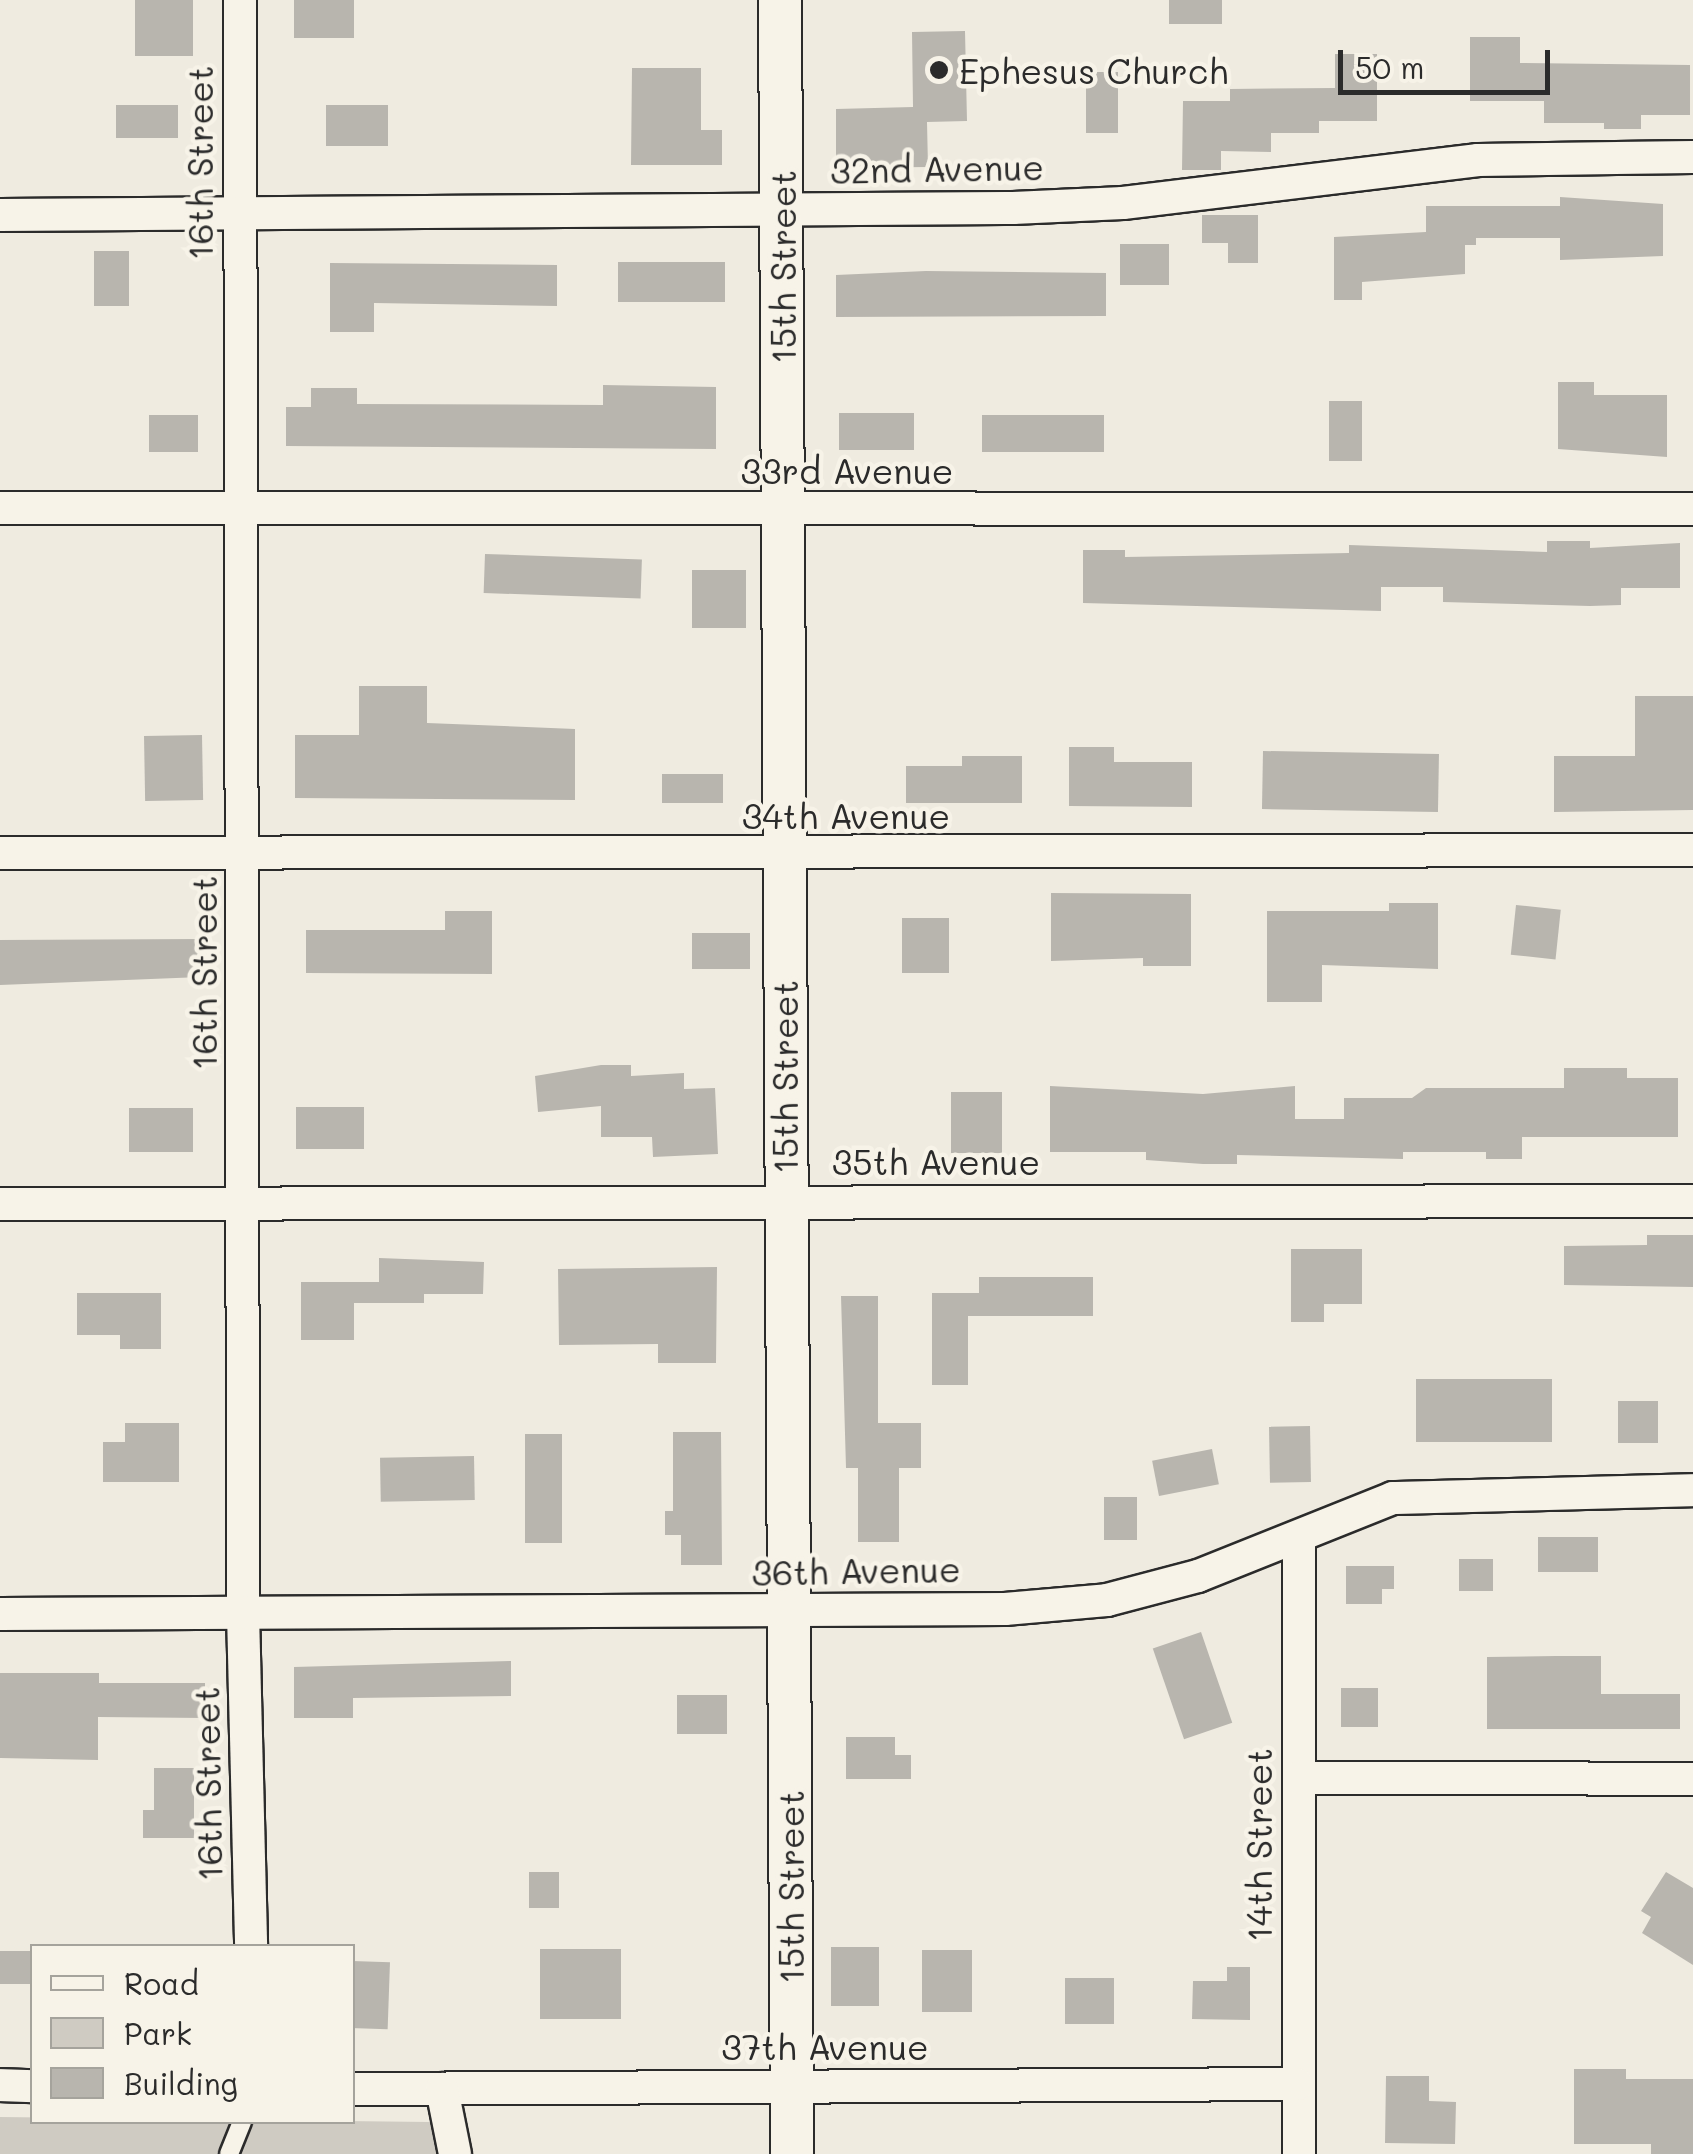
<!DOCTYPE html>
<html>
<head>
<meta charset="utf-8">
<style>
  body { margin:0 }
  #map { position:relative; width:1693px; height:2154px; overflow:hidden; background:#efebe0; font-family:Mali,sans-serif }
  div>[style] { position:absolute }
  .green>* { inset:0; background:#cfcbc2 }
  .building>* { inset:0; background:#b8b5ae; transform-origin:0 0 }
  .roads { filter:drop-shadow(2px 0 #2b2b2b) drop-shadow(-2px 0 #2b2b2b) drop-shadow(0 2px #2b2b2b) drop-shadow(0 -2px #2b2b2b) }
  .service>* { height:18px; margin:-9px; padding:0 9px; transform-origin:9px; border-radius:9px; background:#f7f3e8 }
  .minor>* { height:32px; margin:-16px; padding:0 16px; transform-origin:16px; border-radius:16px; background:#f7f3e8 }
  .tertiary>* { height:42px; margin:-21px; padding:0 21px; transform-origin:21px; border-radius:21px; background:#f7f3e8 }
  .dots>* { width:28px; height:28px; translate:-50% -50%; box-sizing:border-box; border:5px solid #f7f3e8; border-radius:50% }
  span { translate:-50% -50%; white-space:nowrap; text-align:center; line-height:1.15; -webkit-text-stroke:9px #f7f3e8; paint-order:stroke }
  .poi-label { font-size:35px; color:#2b2b2b }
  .left { translate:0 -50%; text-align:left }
  .street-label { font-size:35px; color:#2b2b2b }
  .legend { position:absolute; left:30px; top:1944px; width:325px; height:180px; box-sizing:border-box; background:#f7f3e8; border:2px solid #a5a39c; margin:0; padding:12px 18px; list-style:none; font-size:30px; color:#2b2b2b }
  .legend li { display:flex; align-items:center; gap:20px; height:50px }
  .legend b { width:50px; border:2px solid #a5a39c }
  .scale { position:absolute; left:1338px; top:50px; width:212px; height:45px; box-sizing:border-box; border:5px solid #2b2b2b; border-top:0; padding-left:12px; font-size:30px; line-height:35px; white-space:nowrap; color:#2b2b2b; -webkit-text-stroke:8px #f7f3e8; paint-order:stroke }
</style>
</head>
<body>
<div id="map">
  <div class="green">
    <i style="clip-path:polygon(0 2117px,430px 2122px,437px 2154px,0 2154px)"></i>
  </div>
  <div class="building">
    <i style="left:135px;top:0;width:58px;height:56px"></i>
    <i style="left:294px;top:0;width:60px;height:38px"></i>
    <i style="left:1169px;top:0;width:53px;height:24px"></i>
    <i style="clip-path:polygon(965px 31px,967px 121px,927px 122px,928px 167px,836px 168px,836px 109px,913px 107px,912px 32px)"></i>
    <i style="clip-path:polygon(1470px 37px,1520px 37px,1520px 63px,1690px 65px,1690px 115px,1641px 115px,1641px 129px,1604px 129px,1604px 123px,1544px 123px,1544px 101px,1470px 101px)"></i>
    <i style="clip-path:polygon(1335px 54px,1377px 54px,1377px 121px,1319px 121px,1319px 133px,1271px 133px,1271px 152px,1221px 151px,1221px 170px,1182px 170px,1183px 101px,1230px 101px,1230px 89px,1335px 88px)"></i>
    <i style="clip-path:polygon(632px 68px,701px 68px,701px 130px,722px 130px,722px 165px,631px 165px)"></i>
    <i style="left:1086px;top:72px;width:32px;height:61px"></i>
    <i style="left:116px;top:105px;width:62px;height:33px"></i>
    <i style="left:326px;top:105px;width:62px;height:41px"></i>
    <i style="clip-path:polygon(1560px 197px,1663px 204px,1663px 256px,1560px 260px,1560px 238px,1476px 238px,1476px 245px,1465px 245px,1465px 274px,1362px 282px,1362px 300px,1334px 300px,1334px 237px,1426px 232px,1426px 206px,1560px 206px)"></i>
    <i style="clip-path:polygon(1202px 215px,1258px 215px,1258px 263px,1228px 263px,1228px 243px,1202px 243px)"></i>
    <i style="left:1120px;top:244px;width:49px;height:41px"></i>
    <i style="left:94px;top:251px;width:35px;height:55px"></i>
    <i style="left:618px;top:262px;width:107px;height:40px"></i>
    <i style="clip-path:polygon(330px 263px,557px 265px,557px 306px,374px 303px,374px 332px,330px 332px)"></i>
    <i style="clip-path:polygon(926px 271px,1106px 273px,1106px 316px,836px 317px,836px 275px)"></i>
    <i style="clip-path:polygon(1558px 382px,1594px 382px,1594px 395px,1667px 395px,1667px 457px,1558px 449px)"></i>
    <i style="clip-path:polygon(603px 385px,716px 387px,716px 449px,286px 446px,286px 407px,311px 407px,311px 388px,357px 388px,357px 404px,603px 405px)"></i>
    <i style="left:1329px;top:401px;width:33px;height:60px"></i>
    <i style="left:839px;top:413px;width:75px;height:37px"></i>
    <i style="left:149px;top:415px;width:49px;height:37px"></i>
    <i style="left:982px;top:415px;width:122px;height:37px"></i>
    <i style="clip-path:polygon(1547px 541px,1590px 541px,1590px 548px,1680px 543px,1680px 588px,1621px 588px,1621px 605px,1590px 606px,1443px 602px,1443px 587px,1381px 587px,1381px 611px,1083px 603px,1083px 550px,1125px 550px,1125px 557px,1349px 553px,1349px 545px,1547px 552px)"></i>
    <i style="left:485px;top:554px;width:157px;height:39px;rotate:2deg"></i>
    <i style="left:692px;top:570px;width:54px;height:58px"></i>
    <i style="clip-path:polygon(359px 686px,427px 686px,427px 723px,575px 729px,575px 800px,295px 798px,295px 735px,359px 735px)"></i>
    <i style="clip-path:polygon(1635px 696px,1693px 696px,1693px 810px,1554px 812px,1554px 756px,1635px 756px)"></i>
    <i style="left:202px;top:735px;width:65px;height:58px;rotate:89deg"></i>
    <i style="clip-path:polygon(1069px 747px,1114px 747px,1114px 762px,1192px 762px,1192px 807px,1069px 806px)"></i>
    <i style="left:1263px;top:751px;width:176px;height:58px;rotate:1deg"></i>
    <i style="clip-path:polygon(962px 756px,1022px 756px,1022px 803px,906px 803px,906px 766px,962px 766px)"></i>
    <i style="left:662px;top:774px;width:61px;height:29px"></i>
    <i style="clip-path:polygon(1051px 893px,1191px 894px,1191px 966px,1143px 966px,1143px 958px,1051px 961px)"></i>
    <i style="clip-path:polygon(1389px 903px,1438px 903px,1438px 969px,1322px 965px,1322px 1002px,1267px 1002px,1267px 911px,1389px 911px)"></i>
    <i style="left:1516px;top:905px;width:45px;height:50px;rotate:6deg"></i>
    <i style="clip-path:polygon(445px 911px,492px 911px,492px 974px,306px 973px,306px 930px,445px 930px)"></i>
    <i style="left:902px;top:918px;width:47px;height:55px"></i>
    <i style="left:692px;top:933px;width:58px;height:36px"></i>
    <i style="clip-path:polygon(201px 939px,201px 977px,0 985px,0 940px)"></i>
    <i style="clip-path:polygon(601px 1065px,631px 1065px,631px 1076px,684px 1073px,684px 1089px,715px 1088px,718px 1154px,653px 1157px,652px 1137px,601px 1137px,601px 1106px,538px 1112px,535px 1076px)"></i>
    <i style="clip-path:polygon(1564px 1068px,1627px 1068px,1627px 1078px,1678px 1078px,1678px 1137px,1522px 1137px,1522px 1159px,1486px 1159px,1486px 1152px,1403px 1152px,1403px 1159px,1237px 1155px,1237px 1164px,1203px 1164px,1146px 1160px,1146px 1152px,1050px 1152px,1050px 1086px,1203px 1094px,1295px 1086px,1295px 1119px,1344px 1119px,1344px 1098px,1412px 1098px,1426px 1088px,1564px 1088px)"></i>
    <i style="left:951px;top:1092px;width:51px;height:61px"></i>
    <i style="left:296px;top:1107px;width:68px;height:42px"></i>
    <i style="left:129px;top:1108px;width:64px;height:44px"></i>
    <i style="clip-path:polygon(1647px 1235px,1693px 1235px,1693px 1287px,1564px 1285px,1564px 1246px,1647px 1245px)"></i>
    <i style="clip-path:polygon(1291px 1249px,1362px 1249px,1362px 1304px,1324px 1304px,1324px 1322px,1291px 1322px)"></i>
    <i style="clip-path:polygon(379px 1258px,484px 1262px,483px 1294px,424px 1294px,424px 1303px,354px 1303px,354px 1340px,301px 1340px,301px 1282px,379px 1282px)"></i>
    <i style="clip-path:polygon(717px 1267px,716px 1363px,658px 1363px,658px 1344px,559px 1345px,558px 1269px)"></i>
    <i style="clip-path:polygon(979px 1277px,1093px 1277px,1093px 1316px,968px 1316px,968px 1385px,932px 1385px,932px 1293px,979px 1293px)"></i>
    <i style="clip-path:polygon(77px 1293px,161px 1293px,161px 1349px,120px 1349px,120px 1335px,77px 1335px)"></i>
    <i style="clip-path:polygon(841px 1296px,878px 1296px,878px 1423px,921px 1423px,921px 1468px,899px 1468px,899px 1542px,858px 1542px,858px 1468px,846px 1468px)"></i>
    <i style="left:1416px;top:1379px;width:136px;height:63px"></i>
    <i style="left:1618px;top:1401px;width:40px;height:42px"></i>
    <i style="clip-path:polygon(125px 1423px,179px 1423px,179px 1482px,103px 1482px,103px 1442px,125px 1442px)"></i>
    <i style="left:1310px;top:1426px;width:56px;height:41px;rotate:89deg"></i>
    <i style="clip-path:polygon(673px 1432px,721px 1432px,722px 1565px,681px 1565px,681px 1535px,665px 1535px,665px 1511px,673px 1511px)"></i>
    <i style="left:525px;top:1434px;width:37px;height:109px"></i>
    <i style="left:1212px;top:1449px;width:36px;height:61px;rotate:79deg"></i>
    <i style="left:474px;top:1456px;width:44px;height:94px;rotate:89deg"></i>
    <i style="left:1104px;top:1497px;width:33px;height:43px"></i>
    <i style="left:1538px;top:1537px;width:60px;height:35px"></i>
    <i style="left:1459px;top:1559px;width:34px;height:32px"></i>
    <i style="clip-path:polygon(1346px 1566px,1394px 1566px,1394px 1589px,1382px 1589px,1382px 1604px,1346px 1604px)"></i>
    <i style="left:1201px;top:1632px;width:96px;height:51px;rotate:71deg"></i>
    <i style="clip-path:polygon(1556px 1656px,1601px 1656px,1601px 1694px,1680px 1694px,1680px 1729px,1487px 1729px,1487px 1657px)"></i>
    <i style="clip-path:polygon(511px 1661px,511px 1696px,353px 1698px,353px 1718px,294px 1718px,294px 1667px)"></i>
    <i style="clip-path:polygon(0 1673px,99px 1673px,99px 1683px,205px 1683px,205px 1718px,98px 1717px,98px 1760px,0 1758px)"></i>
    <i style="left:1341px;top:1688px;width:37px;height:39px"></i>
    <i style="left:677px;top:1695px;width:50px;height:39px"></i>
    <i style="clip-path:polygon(846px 1737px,895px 1737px,895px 1755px,911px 1755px,911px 1779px,846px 1779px)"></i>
    <i style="clip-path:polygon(154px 1768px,194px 1768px,194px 1838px,143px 1838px,143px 1810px,154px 1810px)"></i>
    <i style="left:529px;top:1872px;width:30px;height:36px"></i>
    <i style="clip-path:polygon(1666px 1872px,1693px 1888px,1693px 1965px,1642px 1933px,1651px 1917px,1641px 1911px)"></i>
    <i style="left:831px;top:1947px;width:48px;height:59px"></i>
    <i style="left:540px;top:1949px;width:81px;height:70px"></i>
    <i style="left:922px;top:1950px;width:50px;height:62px"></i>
    <i style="left:0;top:1951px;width:32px;height:33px"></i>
    <i style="left:352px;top:1961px;width:38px;height:67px;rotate:2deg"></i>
    <i style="clip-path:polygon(1227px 1967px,1250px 1967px,1250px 2020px,1192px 2019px,1193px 1981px,1227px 1981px)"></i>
    <i style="left:1065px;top:1978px;width:49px;height:46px"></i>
    <i style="clip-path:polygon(1574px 2069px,1626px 2069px,1626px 2079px,1693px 2079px,1693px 2154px,1651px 2154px,1651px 2144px,1574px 2144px)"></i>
    <i style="clip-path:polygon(1386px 2076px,1429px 2076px,1429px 2101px,1456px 2102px,1455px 2144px,1385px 2143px)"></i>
  </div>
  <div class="roads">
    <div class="service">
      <i style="left:229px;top:2154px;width:35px;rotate:-68deg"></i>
    </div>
    <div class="minor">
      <i style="left:240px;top:0;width:1613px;rotate:89.89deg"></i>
      <i style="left:243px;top:1613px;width:333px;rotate:88.6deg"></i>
      <i style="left:0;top:215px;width:1013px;rotate:-0.4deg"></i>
      <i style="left:1013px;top:208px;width:110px;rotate:-2.6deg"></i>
      <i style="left:1123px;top:203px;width:358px;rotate:-6.9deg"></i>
      <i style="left:1478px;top:160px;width:215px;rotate:-0.8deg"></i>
      <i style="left:0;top:508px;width:1693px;rotate:0.03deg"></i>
      <i style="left:0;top:853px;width:1693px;rotate:-0.1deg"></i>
      <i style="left:0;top:1204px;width:1693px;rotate:-0.1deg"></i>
      <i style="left:1299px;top:1537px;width:617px;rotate:90deg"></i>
      <i style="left:0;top:1614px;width:1005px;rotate:-0.29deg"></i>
      <i style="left:1005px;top:1609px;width:102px;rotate:-5deg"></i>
      <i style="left:1107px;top:1600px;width:94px;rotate:-14.8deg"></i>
      <i style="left:1198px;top:1576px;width:210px;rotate:-21.8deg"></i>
      <i style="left:1393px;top:1498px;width:300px;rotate:-1.5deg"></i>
      <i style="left:1299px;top:1778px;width:394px;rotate:0.1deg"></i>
      <i style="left:0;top:2085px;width:32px;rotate:2deg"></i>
      <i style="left:352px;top:2089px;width:945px;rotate:-0.3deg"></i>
      <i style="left:442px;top:2089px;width:66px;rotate:78.7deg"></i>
    </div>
    <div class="tertiary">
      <i style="left:780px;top:0;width:2154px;rotate:89.68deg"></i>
    </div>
  </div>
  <div class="dots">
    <i style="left:939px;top:70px;background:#2b2b2b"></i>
  </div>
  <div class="poi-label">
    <span class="left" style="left:959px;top:70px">Ephesus Church</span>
  </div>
  <div class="street-label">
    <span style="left:199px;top:163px;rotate:-90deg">16th Street</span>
    <span style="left:937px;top:168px;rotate:-1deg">32nd Avenue</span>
    <span style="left:782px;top:267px;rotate:-90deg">15th Street</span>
    <span style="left:847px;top:470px">33rd Avenue</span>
    <span style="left:846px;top:815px">34th Avenue</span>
    <span style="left:203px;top:973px;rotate:-90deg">16th Street</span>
    <span style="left:784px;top:1077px;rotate:-90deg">15th Street</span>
    <span style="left:936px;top:1161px">35th Avenue</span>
    <span style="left:856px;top:1570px;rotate:-1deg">36th Avenue</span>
    <span style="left:207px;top:1784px;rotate:-91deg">16th Street</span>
    <span style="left:1258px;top:1845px;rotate:-90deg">14th Street</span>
    <span style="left:790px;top:1887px;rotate:-90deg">15th Street</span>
    <span style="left:825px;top:2046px">37th Avenue</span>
  </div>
  <ul class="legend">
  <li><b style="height:12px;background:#f7f3e8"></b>Road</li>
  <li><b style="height:28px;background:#cfcbc2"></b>Park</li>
  <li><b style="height:28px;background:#b8b5ae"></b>Building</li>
  </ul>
  <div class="scale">50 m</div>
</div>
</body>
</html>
